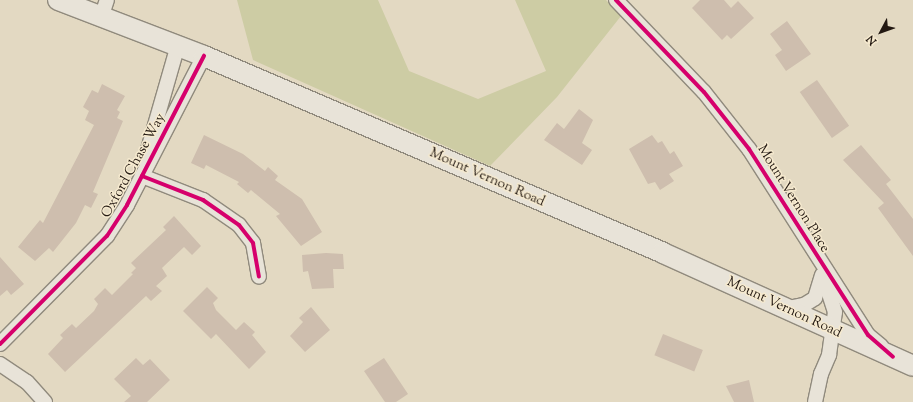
<!DOCTYPE html>
<html>
<head>
<meta charset="utf-8">
<style>
  body { margin:0 }
  #map { position:relative; width:913px; height:402px; overflow:hidden; background:#e3d9c2; font-family:"Sorts Mill Goudy",serif }
  div>[style] { position:absolute }
  .green>* { inset:0; background:#cdcca4 }
  .building>* { inset:0; background:#cebeae; transform-origin:0 0 }
  .roads { filter:drop-shadow(1px 0 #908a7d) drop-shadow(-1px 0 #908a7d) drop-shadow(0 1px #908a7d) drop-shadow(0 -1px #908a7d) }
  .street>* { height:14px; margin:-7px; padding:0 7px; transform-origin:7px; border-radius:7px; background:#e8e3d8 }
  .secondary>* { height:20px; margin:-10px; padding:0 10px; transform-origin:10px; border-radius:10px; background:#e8e3d8 }
  .cycleway>* { height:4px; margin:-2px; padding:0 2px; transform-origin:2px; border-radius:2px; background:#d6006c }
  span { translate:-50% -50%; white-space:nowrap; text-align:center; line-height:1.15; -webkit-text-stroke:3px #f6eacf; paint-order:stroke }
  .street-label { font-size:14px; color:#231912 }
  .north { position:absolute; left:861px; top:12px; width:40px; height:40px; -webkit-text-stroke:3px #f6eacf; paint-order:stroke; rotate:229deg; font-size:11px; font-weight:700; line-height:16px; text-align:center; color:#231912 }
  .north::after { content:''; display:block; margin:auto; width:14px; height:18px; background:#231912; clip-path:polygon(50% 0,100% 100%,50% 72%,0 100%) }
</style>
</head>
<body>
<div id="map">
  <div class="green">
    <i style="clip-path:polygon(237px 0,378px 0,409px 71px,478px 99px,546px 71px,515px 0,606px 0,621px 16px,557px 97px,490px 166px,253px 60px)"></i>
  </div>
  <div class="building">
    <i style="clip-path:polygon(700px 0,724px 0,731px 8px,738px 1px,754px 18px,731px 39px,727px 35px,722px 40px,692px 8px)"></i>
    <i style="clip-path:polygon(787px 21px,811px 54px,786px 71px,775px 55px,782px 50px,770px 34px)"></i>
    <i style="left:817px;top:80px;width:56px;height:21px;rotate:55deg"></i>
    <i style="clip-path:polygon(102px 84px,125px 96px,117px 110px,120px 112px,117px 118px,123px 121px,93px 192px,98px 194px,91px 208px,85px 205px,76px 223px,53px 252px,49px 248px,35px 261px,18px 247px,40px 220px,43px 223px,94px 125px,85px 120px,89px 111px,83px 107px,92px 90px,98px 93px)"></i>
    <i style="clip-path:polygon(579px 109px,593px 120px,582px 143px,592px 150px,582px 165px,544px 140px,557px 123px,564px 129px)"></i>
    <i style="clip-path:polygon(204px 135px,243px 154px,265px 171px,268px 167px,278px 176px,275px 180px,302px 199px,322px 232px,301px 246px,276px 216px,280px 214px,251px 190px,248px 193px,237px 184px,239px 182px,206px 165px,204px 169px,191px 163px)"></i>
    <i style="clip-path:polygon(652px 135px,658px 143px,662px 141px,670px 154px,674px 151px,683px 166px,669px 174px,674px 181px,660px 190px,655px 182px,648px 184px,629px 149px)"></i>
    <i style="clip-path:polygon(861px 145px,891px 180px,886px 184px,913px 219px,913px 256px,878px 208px,884px 203px,843px 160px)"></i>
    <i style="clip-path:polygon(174px 216px,201px 246px,192px 255px,184px 247px,162px 268px,167px 276px,156px 286px,162px 291px,151px 301px,146px 296px,65px 372px,48px 354px,63px 338px,60px 335px,72px 324px,76px 328px,94px 311px,98px 304px,94px 299px,105px 288px,112px 295px,133px 274px,131px 273px,136px 268px,131px 263px,166px 230px,163px 227px)"></i>
    <i style="clip-path:polygon(326px 253px,343px 254px,344px 269px,333px 269px,334px 288px,312px 289px,308px 271px,303px 272px,302px 255px)"></i>
    <i style="clip-path:polygon(0 257px,24px 284px,11px 295px,7px 290px,0 296px)"></i>
    <i style="clip-path:polygon(207px 287px,218px 298px,213px 303px,216px 310px,236px 330px,244px 322px,255px 332px,252px 335px,266px 352px,249px 369px,216px 334px,211px 339px,183px 311px)"></i>
    <i style="clip-path:polygon(311px 307px,330px 330px,305px 352px,290px 336px,303px 322px,299px 318px)"></i>
    <i style="left:663px;top:334px;width:43px;height:23px;rotate:22deg"></i>
    <i style="clip-path:polygon(136px 358px,143px 365px,150px 359px,170px 380px,147px 402px,124px 402px,131px 396px,114px 379px)"></i>
    <i style="clip-path:polygon(384px 358px,408px 394px,396px 402px,385px 402px,364px 371px)"></i>
    <i style="clip-path:polygon(749px 380px,754px 402px,734px 402px,726px 386px)"></i>
  </div>
  <div class="roads">
    <div class="street">
      <i style="left:616px;top:0;width:127px;rotate:46.3deg"></i>
      <i style="left:704px;top:92px;width:73px;rotate:51.7deg"></i>
      <i style="left:749px;top:149px;width:221px;rotate:57.4deg"></i>
      <i style="left:868px;top:335px;width:17px;rotate:40deg"></i>
      <i style="left:102px;top:15px;width:16px;rotate:-72deg"></i>
      <i style="left:145px;top:160px;width:120px;rotate:-74deg"></i>
      <i style="left:142px;top:176px;width:66px;rotate:21.5deg"></i>
      <i style="left:203px;top:200px;width:44px;rotate:34.8deg"></i>
      <i style="left:239px;top:225px;width:23px;rotate:52deg"></i>
      <i style="left:253px;top:243px;width:34px;rotate:80deg"></i>
      <i style="left:788px;top:308px;width:16px;rotate:-11deg"></i>
      <i style="left:804px;top:305px;width:13px;rotate:-32deg"></i>
      <i style="left:815px;top:298px;width:24px;rotate:-73deg"></i>
      <i style="left:0;top:344px;width:152px;rotate:-45.3deg"></i>
      <i style="left:107px;top:236px;width:37px;rotate:-57deg"></i>
      <i style="left:127px;top:205px;width:168px;rotate:-62.7deg"></i>
      <i style="left:0;top:364px;width:32px;rotate:34deg"></i>
      <i style="left:27px;top:382px;width:27px;rotate:48deg"></i>
      <i style="left:815px;top:402px;width:29px;rotate:-78deg"></i>
      <i style="left:821px;top:374px;width:21px;rotate:-67deg"></i>
      <i style="left:829px;top:355px;width:43px;rotate:-82.1deg"></i>
      <i style="left:835px;top:312px;width:35px;rotate:-108deg"></i>
    </div>
    <div class="secondary">
      <i style="left:58px;top:0;width:156px;rotate:21deg"></i>
      <i style="left:204px;top:56px;width:499px;rotate:23.2deg"></i>
      <i style="left:663px;top:253px;width:274px;rotate:24.3deg"></i>
    </div>
  </div>
  <div class="cycleway">
    <i style="left:616px;top:0;width:127px;rotate:46.3deg"></i>
    <i style="left:704px;top:92px;width:73px;rotate:51.7deg"></i>
    <i style="left:749px;top:149px;width:221px;rotate:57.4deg"></i>
    <i style="left:868px;top:335px;width:33px;rotate:41deg"></i>
    <i style="left:142px;top:176px;width:66px;rotate:21.5deg"></i>
    <i style="left:203px;top:200px;width:44px;rotate:34.8deg"></i>
    <i style="left:239px;top:225px;width:23px;rotate:52deg"></i>
    <i style="left:253px;top:243px;width:34px;rotate:80deg"></i>
    <i style="left:0;top:344px;width:152px;rotate:-45.3deg"></i>
    <i style="left:107px;top:236px;width:37px;rotate:-57deg"></i>
    <i style="left:127px;top:205px;width:168px;rotate:-62.7deg"></i>
  </div>
  <div class="street-label">
    <span style="left:134px;top:166px;rotate:-61deg">Oxford Chase Way</span>
    <span style="left:487px;top:178px;rotate:24deg">Mount Vernon Road</span>
    <span style="left:793px;top:199px;rotate:58deg">Mount Vernon Place</span>
    <span style="left:784px;top:308px;rotate:25deg">Mount Vernon Road</span>
  </div>
  <div class="north">N</div>
</div>
</body>
</html>
